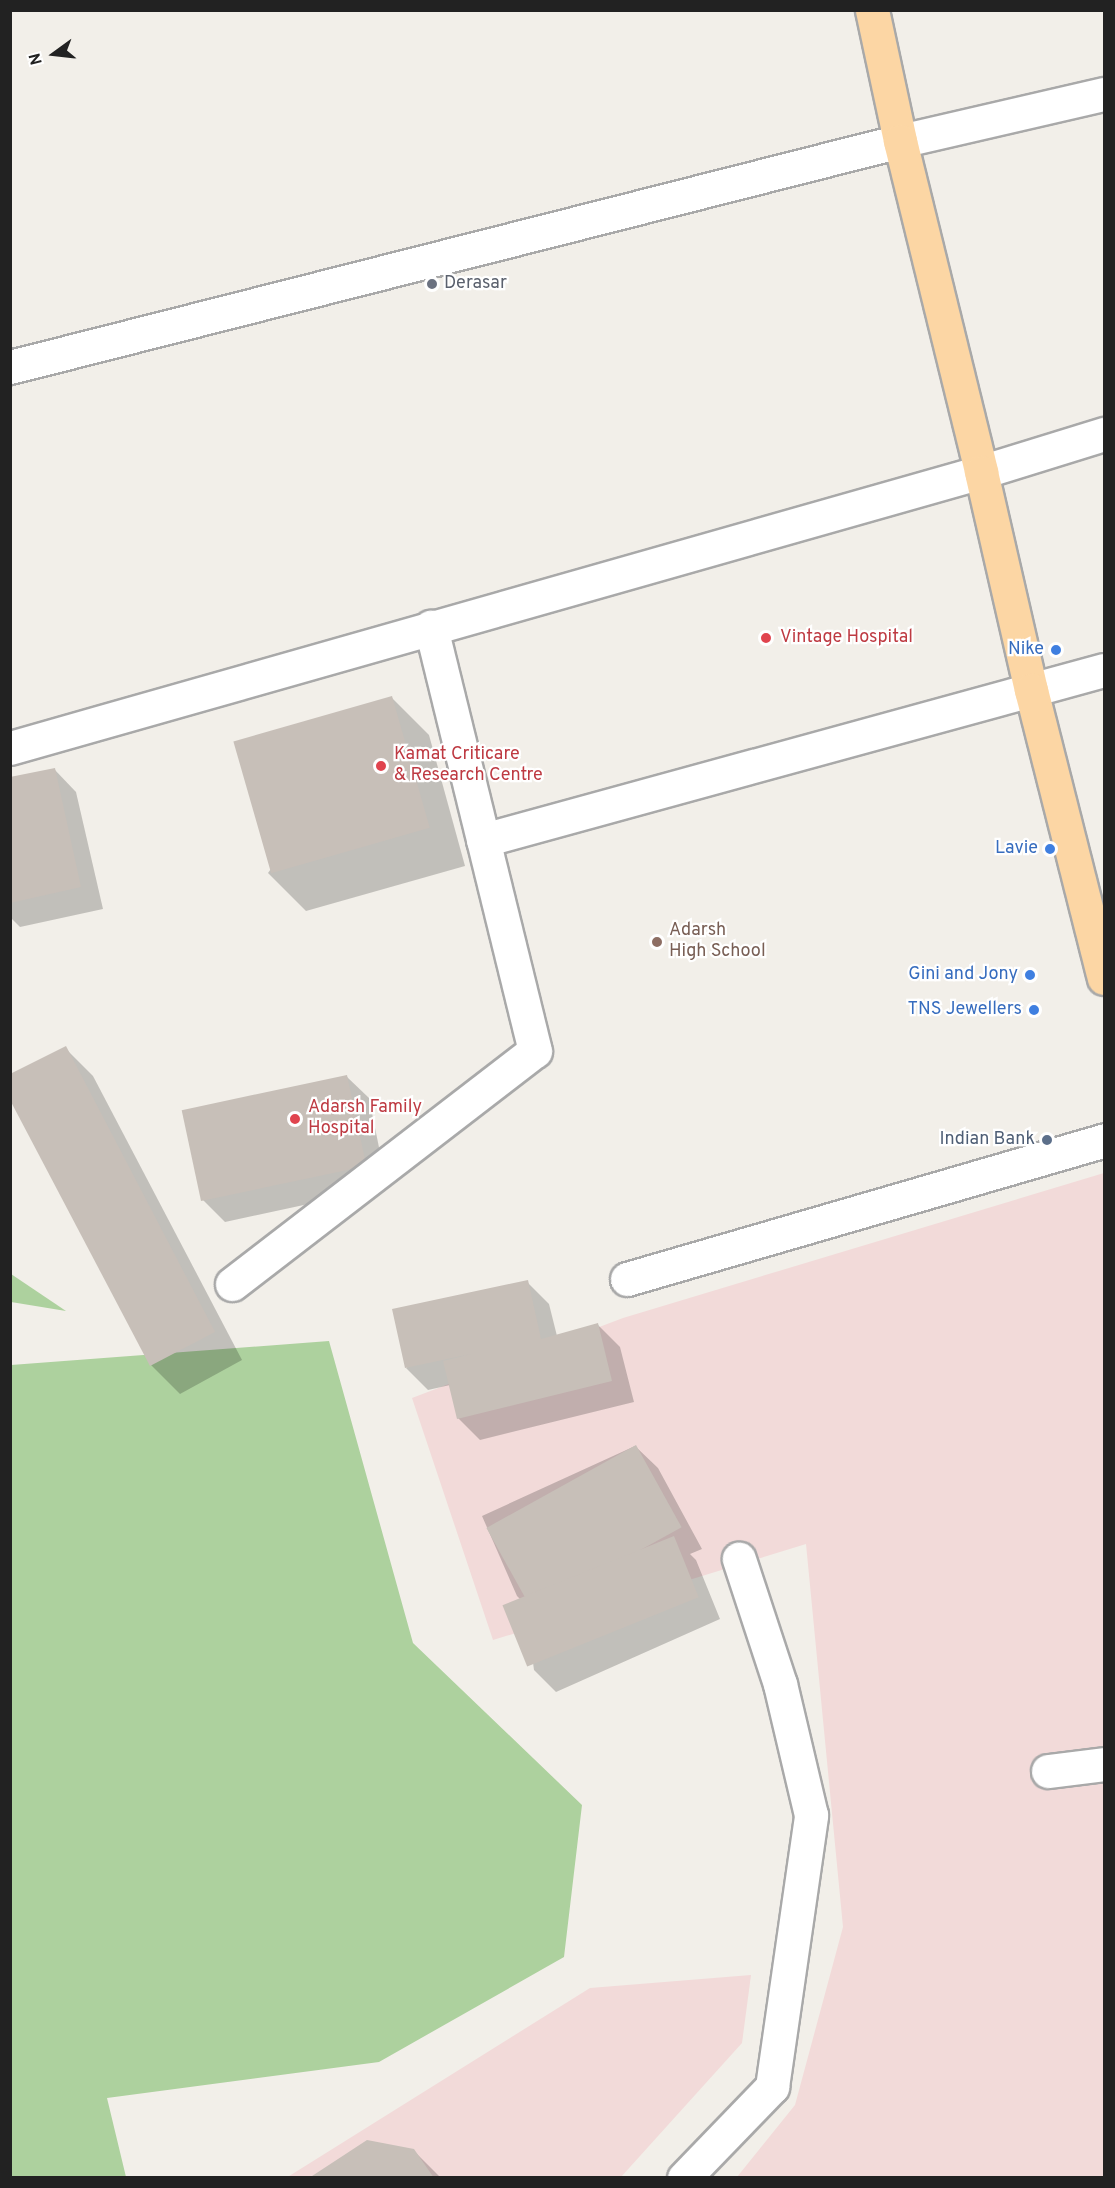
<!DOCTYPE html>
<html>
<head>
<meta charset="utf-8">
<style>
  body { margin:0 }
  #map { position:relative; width:1115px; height:2188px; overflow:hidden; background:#f2efe9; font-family:Overpass,sans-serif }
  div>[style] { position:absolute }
  .commercial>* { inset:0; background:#f2dad9 }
  .forest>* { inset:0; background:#add19e }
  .shadow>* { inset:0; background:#0003 }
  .building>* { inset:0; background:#c7bfb8; transform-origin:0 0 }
  .roads { filter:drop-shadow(2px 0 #a9a9a9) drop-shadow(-2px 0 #a9a9a9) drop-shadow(0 2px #a9a9a9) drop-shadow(0 -2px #a9a9a9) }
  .minor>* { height:33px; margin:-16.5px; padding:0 16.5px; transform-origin:16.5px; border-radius:16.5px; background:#fff }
  .major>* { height:33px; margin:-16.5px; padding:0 16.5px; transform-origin:16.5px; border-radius:16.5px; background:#fcd6a4 }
  .dots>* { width:16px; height:16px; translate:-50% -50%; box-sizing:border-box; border:3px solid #fff; border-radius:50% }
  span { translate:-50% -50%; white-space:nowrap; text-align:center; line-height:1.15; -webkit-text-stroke:4.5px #fff; paint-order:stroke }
  .worship-label { font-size:18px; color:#5b616d }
  .left { translate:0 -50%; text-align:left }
  .health-label { font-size:18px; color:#be3a42 }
  .shop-label { font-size:18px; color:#366cbe }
  .right { translate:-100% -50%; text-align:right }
  .education-label { font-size:18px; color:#785e54 }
  .service-label { font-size:18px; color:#4e5e75 }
  .frame { position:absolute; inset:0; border:12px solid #222; pointer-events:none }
  .north { position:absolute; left:24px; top:24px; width:60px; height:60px; -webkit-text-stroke:4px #fff; paint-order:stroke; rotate:255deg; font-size:16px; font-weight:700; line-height:24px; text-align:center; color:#222 }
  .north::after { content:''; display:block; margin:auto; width:21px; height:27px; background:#222; clip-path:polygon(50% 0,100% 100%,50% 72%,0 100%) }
</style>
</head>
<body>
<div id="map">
  <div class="commercial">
    <i style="clip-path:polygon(1104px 1173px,1104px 2177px,737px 2177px,795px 2105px,843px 1927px,806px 1544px,493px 1640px,412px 1398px,623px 1318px)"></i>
    <i style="clip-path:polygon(751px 1975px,742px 2043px,621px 2177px,286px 2178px,590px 1988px)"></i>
  </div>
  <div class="forest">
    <i style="clip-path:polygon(11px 1274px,66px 1311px,11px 1302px)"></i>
    <i style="clip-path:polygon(329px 1341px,413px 1643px,582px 1805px,564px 1957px,379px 2062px,107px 2098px,126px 2177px,11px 2178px,11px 1365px)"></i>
  </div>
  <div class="shadow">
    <i style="clip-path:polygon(392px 698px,429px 735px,465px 866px,306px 911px,268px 873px)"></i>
    <i style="clip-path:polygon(54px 769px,76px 792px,103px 909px,20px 927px,10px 917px,10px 779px)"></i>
    <i style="clip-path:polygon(65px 1048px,93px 1076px,242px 1360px,180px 1394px,151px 1365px,10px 1097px)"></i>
    <i style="clip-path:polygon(346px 1076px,369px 1098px,387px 1187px,225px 1222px,203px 1200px)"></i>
    <i style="clip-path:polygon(527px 1282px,549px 1304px,557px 1336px,598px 1325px,620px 1347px,634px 1402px,480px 1440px,458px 1418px,450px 1385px,428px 1390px,406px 1368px)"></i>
    <i style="clip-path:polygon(635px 1446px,658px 1468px,702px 1549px,690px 1554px,696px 1560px,720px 1619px,556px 1692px,534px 1670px,525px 1604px,517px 1596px,482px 1516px)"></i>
    <i style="clip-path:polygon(413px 2150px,441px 2178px,311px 2178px)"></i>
  </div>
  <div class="building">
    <i style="left:392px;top:696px;width:137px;height:165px;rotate:74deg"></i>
    <i style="clip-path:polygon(55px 768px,81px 887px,10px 903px,10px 777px)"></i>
    <i style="clip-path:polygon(66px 1046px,215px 1332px,150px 1366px,10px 1100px,10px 1074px)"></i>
    <i style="left:347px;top:1075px;width:93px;height:169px;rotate:78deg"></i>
    <i style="clip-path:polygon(528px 1280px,541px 1339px,598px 1323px,612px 1381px,457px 1419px,443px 1361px,471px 1354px,405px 1368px,392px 1309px)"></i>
    <i style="left:636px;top:1445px;width:94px;height:171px;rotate:61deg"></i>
    <i style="left:674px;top:1536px;width:66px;height:185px;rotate:68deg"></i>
    <i style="clip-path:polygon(367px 2140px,414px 2149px,434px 2178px,309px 2178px)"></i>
  </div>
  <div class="roads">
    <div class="minor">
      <i style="left:10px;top:367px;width:918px;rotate:-14.25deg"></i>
      <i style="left:900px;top:141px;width:209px;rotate:-13deg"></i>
      <i style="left:10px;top:748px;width:1009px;rotate:-15.87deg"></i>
      <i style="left:981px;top:472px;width:129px;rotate:-17.2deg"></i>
      <i style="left:483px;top:840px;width:644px;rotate:-15.31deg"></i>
      <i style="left:627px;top:1279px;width:497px;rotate:-16.2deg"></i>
      <i style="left:232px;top:1284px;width:382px;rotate:-37.6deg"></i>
      <i style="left:535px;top:1051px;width:437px;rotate:-103.8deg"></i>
      <i style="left:1048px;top:1771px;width:56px;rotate:-7.1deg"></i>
      <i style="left:684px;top:2178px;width:127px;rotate:-46deg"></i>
      <i style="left:772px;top:2087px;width:275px;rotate:-81.8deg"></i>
      <i style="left:811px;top:1815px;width:135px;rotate:-103.3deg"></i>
      <i style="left:780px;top:1684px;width:132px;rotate:-108.2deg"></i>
    </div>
    <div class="major">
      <i style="left:872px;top:10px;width:134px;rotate:77.9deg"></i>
      <i style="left:900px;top:141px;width:341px;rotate:76.2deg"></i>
      <i style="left:981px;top:472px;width:224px;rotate:77.1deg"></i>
      <i style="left:1031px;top:690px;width:297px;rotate:75.8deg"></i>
    </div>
  </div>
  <div class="dots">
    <i style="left:432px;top:284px;background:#6b7280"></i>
    <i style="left:766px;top:638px;background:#e0444e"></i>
    <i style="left:1056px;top:650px;background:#3f7fe0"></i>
    <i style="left:381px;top:766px;background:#e0444e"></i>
    <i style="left:1050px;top:849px;background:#3f7fe0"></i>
    <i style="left:657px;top:942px;background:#8d6e63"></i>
    <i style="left:1030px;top:975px;background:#3f7fe0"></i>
    <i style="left:1034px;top:1010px;background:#3f7fe0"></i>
    <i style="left:295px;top:1119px;background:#e0444e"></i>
    <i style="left:1047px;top:1140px;background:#5c6f8a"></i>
  </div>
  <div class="worship-label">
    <span class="left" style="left:444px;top:284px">Derasar</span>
  </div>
  <div class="health-label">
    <span class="left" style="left:780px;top:638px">Vintage Hospital</span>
    <span class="left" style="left:394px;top:766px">Kamat Criticare<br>&amp; Research Centre</span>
    <span class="left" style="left:308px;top:1119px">Adarsh Family<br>Hospital</span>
  </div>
  <div class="shop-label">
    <span class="right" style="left:1044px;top:650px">Nike</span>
    <span class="right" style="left:1038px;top:849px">Lavie</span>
    <span class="right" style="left:1018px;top:975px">Gini and Jony</span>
    <span class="right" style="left:1022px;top:1010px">TNS Jewellers</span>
  </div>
  <div class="education-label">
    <span class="left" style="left:669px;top:942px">Adarsh<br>High School</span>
  </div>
  <div class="service-label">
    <span class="right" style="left:1035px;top:1140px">Indian Bank</span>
  </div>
  <div class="frame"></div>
  <div class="north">N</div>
</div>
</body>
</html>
